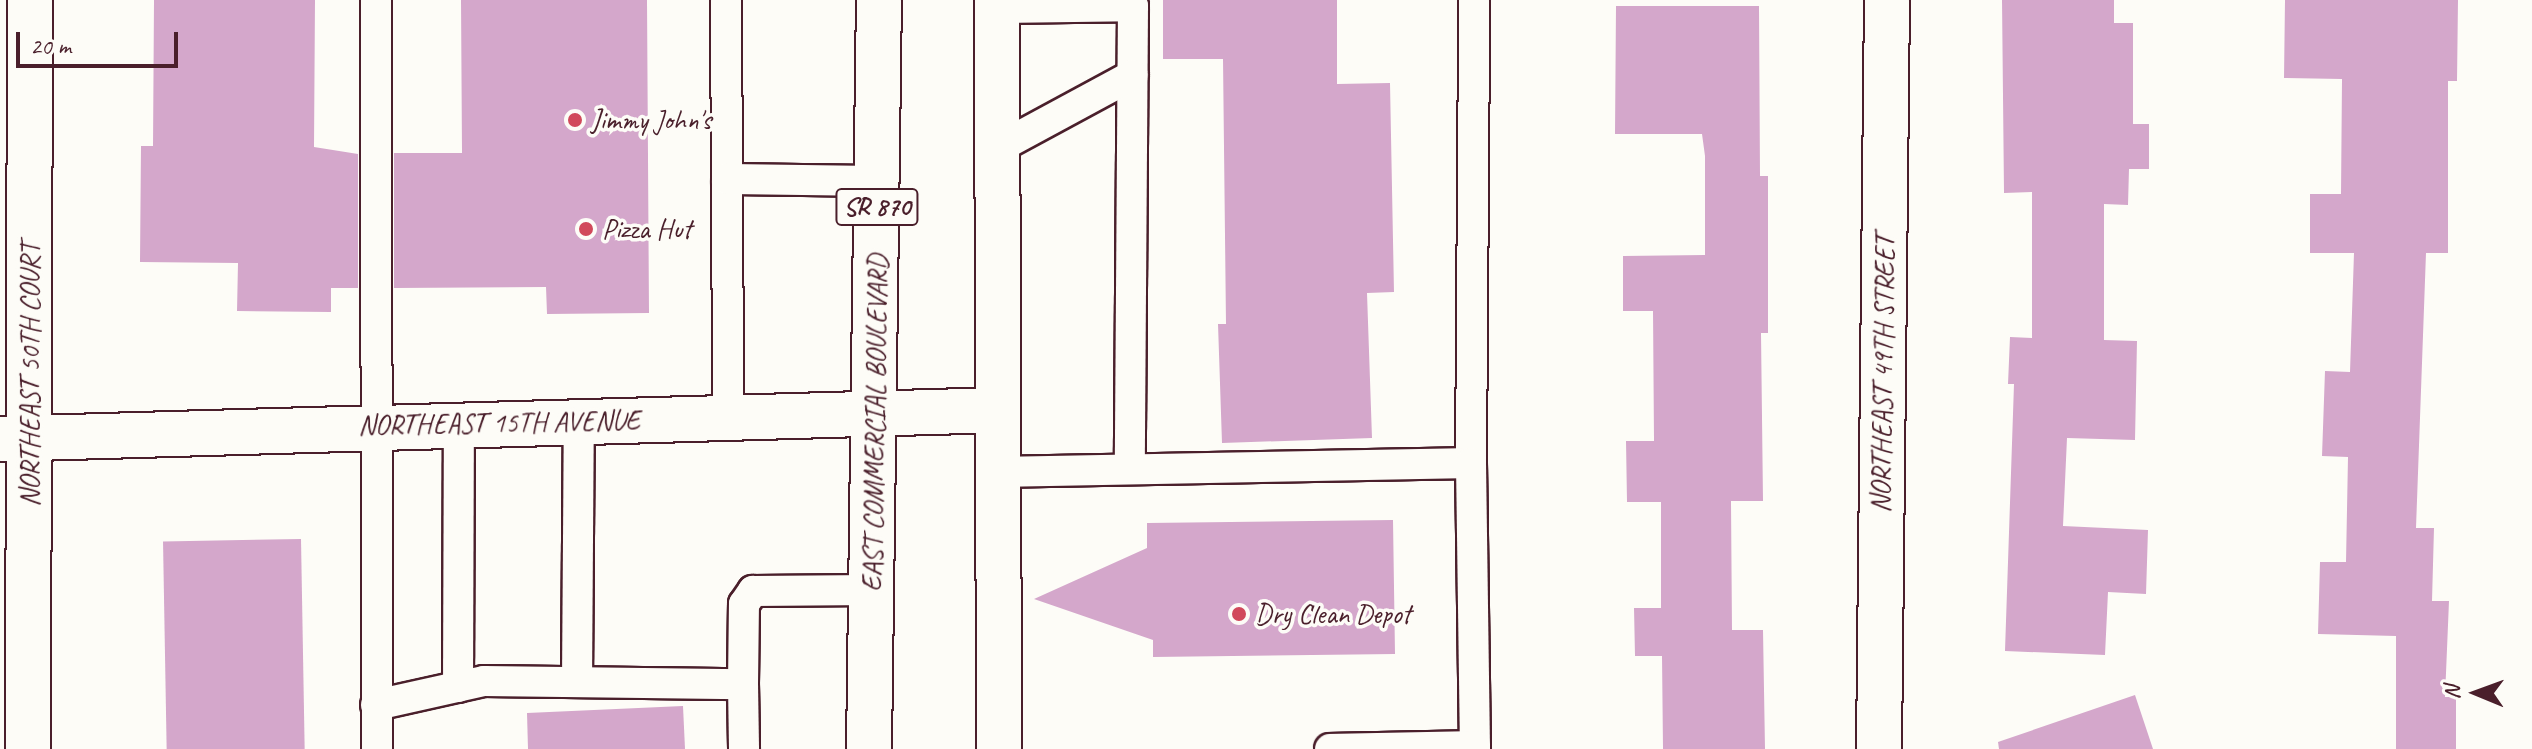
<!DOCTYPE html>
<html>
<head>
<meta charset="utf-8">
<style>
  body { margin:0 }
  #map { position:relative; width:2532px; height:749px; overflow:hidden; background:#fdfcf7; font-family:Caveat,sans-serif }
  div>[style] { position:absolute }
  .building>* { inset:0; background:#d4a7cb; transform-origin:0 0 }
  .roads { filter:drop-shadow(2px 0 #4a1f2b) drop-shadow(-2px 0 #4a1f2b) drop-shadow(0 2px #4a1f2b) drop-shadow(0 -2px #4a1f2b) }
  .lane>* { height:30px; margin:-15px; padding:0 15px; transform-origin:15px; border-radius:15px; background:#fdfcf7 }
  .street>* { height:44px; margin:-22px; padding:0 22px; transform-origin:22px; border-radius:22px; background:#fdfcf7 }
  .primary>* { height:44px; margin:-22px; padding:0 22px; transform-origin:22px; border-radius:22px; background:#fdfcf7 }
  .dots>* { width:22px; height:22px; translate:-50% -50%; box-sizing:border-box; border:4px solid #fdfcf7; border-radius:50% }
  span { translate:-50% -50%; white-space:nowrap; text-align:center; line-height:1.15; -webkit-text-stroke:7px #fdfcf7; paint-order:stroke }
  .shield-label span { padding:2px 6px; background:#fdfcf7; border:2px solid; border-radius:6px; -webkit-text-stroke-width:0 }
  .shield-label { font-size:26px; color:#4a1f2b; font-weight:700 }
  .poi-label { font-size:28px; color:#4a1f2b }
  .left { translate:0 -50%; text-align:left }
  .street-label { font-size:28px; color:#4a1f2b }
  .north { position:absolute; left:2436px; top:653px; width:80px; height:80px; -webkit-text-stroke:6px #fdfcf7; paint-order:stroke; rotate:271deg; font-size:22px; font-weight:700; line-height:32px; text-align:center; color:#4a1f2b }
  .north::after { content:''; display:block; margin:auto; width:28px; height:36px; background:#4a1f2b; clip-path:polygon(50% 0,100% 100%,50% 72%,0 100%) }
  .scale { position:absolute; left:16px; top:32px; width:162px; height:36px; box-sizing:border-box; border:4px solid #4a1f2b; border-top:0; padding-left:10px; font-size:24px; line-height:28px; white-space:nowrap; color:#4a1f2b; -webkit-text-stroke:6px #fdfcf7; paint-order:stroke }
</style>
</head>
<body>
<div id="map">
  <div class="building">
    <i style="clip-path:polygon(154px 0,315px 0,314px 147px,358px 154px,358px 288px,331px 288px,331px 312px,237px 311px,238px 263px,140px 262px,141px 146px,153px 146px)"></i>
    <i style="clip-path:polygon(461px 0,647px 0,649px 313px,547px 314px,546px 287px,394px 288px,394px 153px,462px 153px)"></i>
    <i style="clip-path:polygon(1163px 0,1337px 0,1337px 84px,1390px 83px,1394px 292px,1367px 293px,1372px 438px,1222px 443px,1218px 324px,1226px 324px,1223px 59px,1163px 59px)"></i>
    <i style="clip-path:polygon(2002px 0,2114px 0,2114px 23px,2133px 23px,2133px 124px,2149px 124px,2149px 169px,2129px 169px,2128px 205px,2104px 204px,2104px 340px,2137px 341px,2135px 440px,2067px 438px,2063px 526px,2148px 530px,2146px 594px,2108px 592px,2105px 655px,2005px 651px,2014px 384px,2008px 384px,2010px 337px,2032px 338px,2032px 192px,2004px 193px)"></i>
    <i style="clip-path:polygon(2285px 0,2458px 0,2457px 81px,2448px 81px,2448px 253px,2426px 253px,2416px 528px,2434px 528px,2432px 601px,2449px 601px,2445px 697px,2456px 697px,2456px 749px,2396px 749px,2396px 636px,2318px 634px,2320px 562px,2346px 562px,2348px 457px,2322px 456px,2325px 371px,2350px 372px,2354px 253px,2310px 253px,2310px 194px,2341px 194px,2342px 79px,2284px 78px)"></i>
    <i style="clip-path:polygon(1616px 6px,1759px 6px,1760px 176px,1768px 176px,1768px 333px,1761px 333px,1763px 501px,1731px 501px,1732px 630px,1763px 630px,1765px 749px,1663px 749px,1662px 656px,1635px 656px,1634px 608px,1661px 608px,1661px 502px,1627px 502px,1626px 441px,1654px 441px,1653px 311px,1623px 311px,1623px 256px,1705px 255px,1705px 156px,1702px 134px,1615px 134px)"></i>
    <i style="clip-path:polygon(1393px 520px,1395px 654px,1153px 657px,1153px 640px,1034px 599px,1147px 548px,1147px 523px)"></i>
    <i style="left:301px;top:539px;width:210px;height:138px;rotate:89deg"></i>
    <i style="clip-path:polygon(2135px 695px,2153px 749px,1999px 749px,1998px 742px)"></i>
    <i style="clip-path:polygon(683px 706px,685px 749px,528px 749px,527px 713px)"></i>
  </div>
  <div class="roads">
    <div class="lane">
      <i style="left:376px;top:0;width:749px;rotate:89.92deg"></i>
      <i style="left:726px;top:0;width:418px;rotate:89.7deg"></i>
      <i style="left:997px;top:8px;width:136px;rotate:-0.8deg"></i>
      <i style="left:1133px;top:6px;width:463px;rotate:90.4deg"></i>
      <i style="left:998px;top:148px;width:153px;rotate:-28.4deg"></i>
      <i style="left:727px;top:179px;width:151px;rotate:0.8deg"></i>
      <i style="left:1471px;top:463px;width:463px;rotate:-89.6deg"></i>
      <i style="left:998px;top:472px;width:473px;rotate:-1.1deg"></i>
      <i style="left:1471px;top:463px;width:286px;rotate:89.2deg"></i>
      <i style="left:577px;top:682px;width:261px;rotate:-89.6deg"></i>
      <i style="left:743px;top:684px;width:65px;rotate:89.1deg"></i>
      <i style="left:458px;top:687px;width:263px;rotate:-89.8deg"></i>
      <i style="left:376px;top:705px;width:111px;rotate:-12.5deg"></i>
      <i style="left:484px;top:681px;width:259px;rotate:0.7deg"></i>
      <i style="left:743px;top:684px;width:80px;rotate:-89.3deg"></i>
      <i style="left:744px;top:604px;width:16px;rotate:-55deg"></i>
      <i style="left:753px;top:591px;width:119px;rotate:-0.5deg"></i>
      <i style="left:1330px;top:749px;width:145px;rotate:-1.2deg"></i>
    </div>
    <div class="street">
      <i style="left:0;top:439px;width:998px;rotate:-1.66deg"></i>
      <i style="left:28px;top:749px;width:749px;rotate:-89.85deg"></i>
      <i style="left:1879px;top:749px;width:749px;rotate:-89.39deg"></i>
    </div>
    <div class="primary">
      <i style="left:997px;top:0;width:749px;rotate:89.85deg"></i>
      <i style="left:869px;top:749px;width:749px;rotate:-89.24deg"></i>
    </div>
  </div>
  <div class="dots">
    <i style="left:575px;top:120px;background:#d1495b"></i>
    <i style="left:586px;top:229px;background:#d1495b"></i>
    <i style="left:1239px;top:614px;background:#d1495b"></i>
  </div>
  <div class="shield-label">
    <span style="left:877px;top:207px">SR 870</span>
  </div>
  <div class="poi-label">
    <span class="left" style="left:591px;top:120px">Jimmy John's</span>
    <span class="left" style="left:602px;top:229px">Pizza Hut</span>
    <span class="left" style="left:1255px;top:614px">Dry Clean Depot</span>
  </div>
  <div class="street-label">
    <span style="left:1883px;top:374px;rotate:-89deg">NORTHEAST 49TH STREET</span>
    <span style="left:30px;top:375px;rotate:-90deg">NORTHEAST 50TH COURT</span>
    <span style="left:499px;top:423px;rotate:-1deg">NORTHEAST 15TH AVENUE</span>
    <span style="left:875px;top:423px;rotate:-89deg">EAST COMMERCIAL BOULEVARD</span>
  </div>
  <div class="north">N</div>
  <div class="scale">20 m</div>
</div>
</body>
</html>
